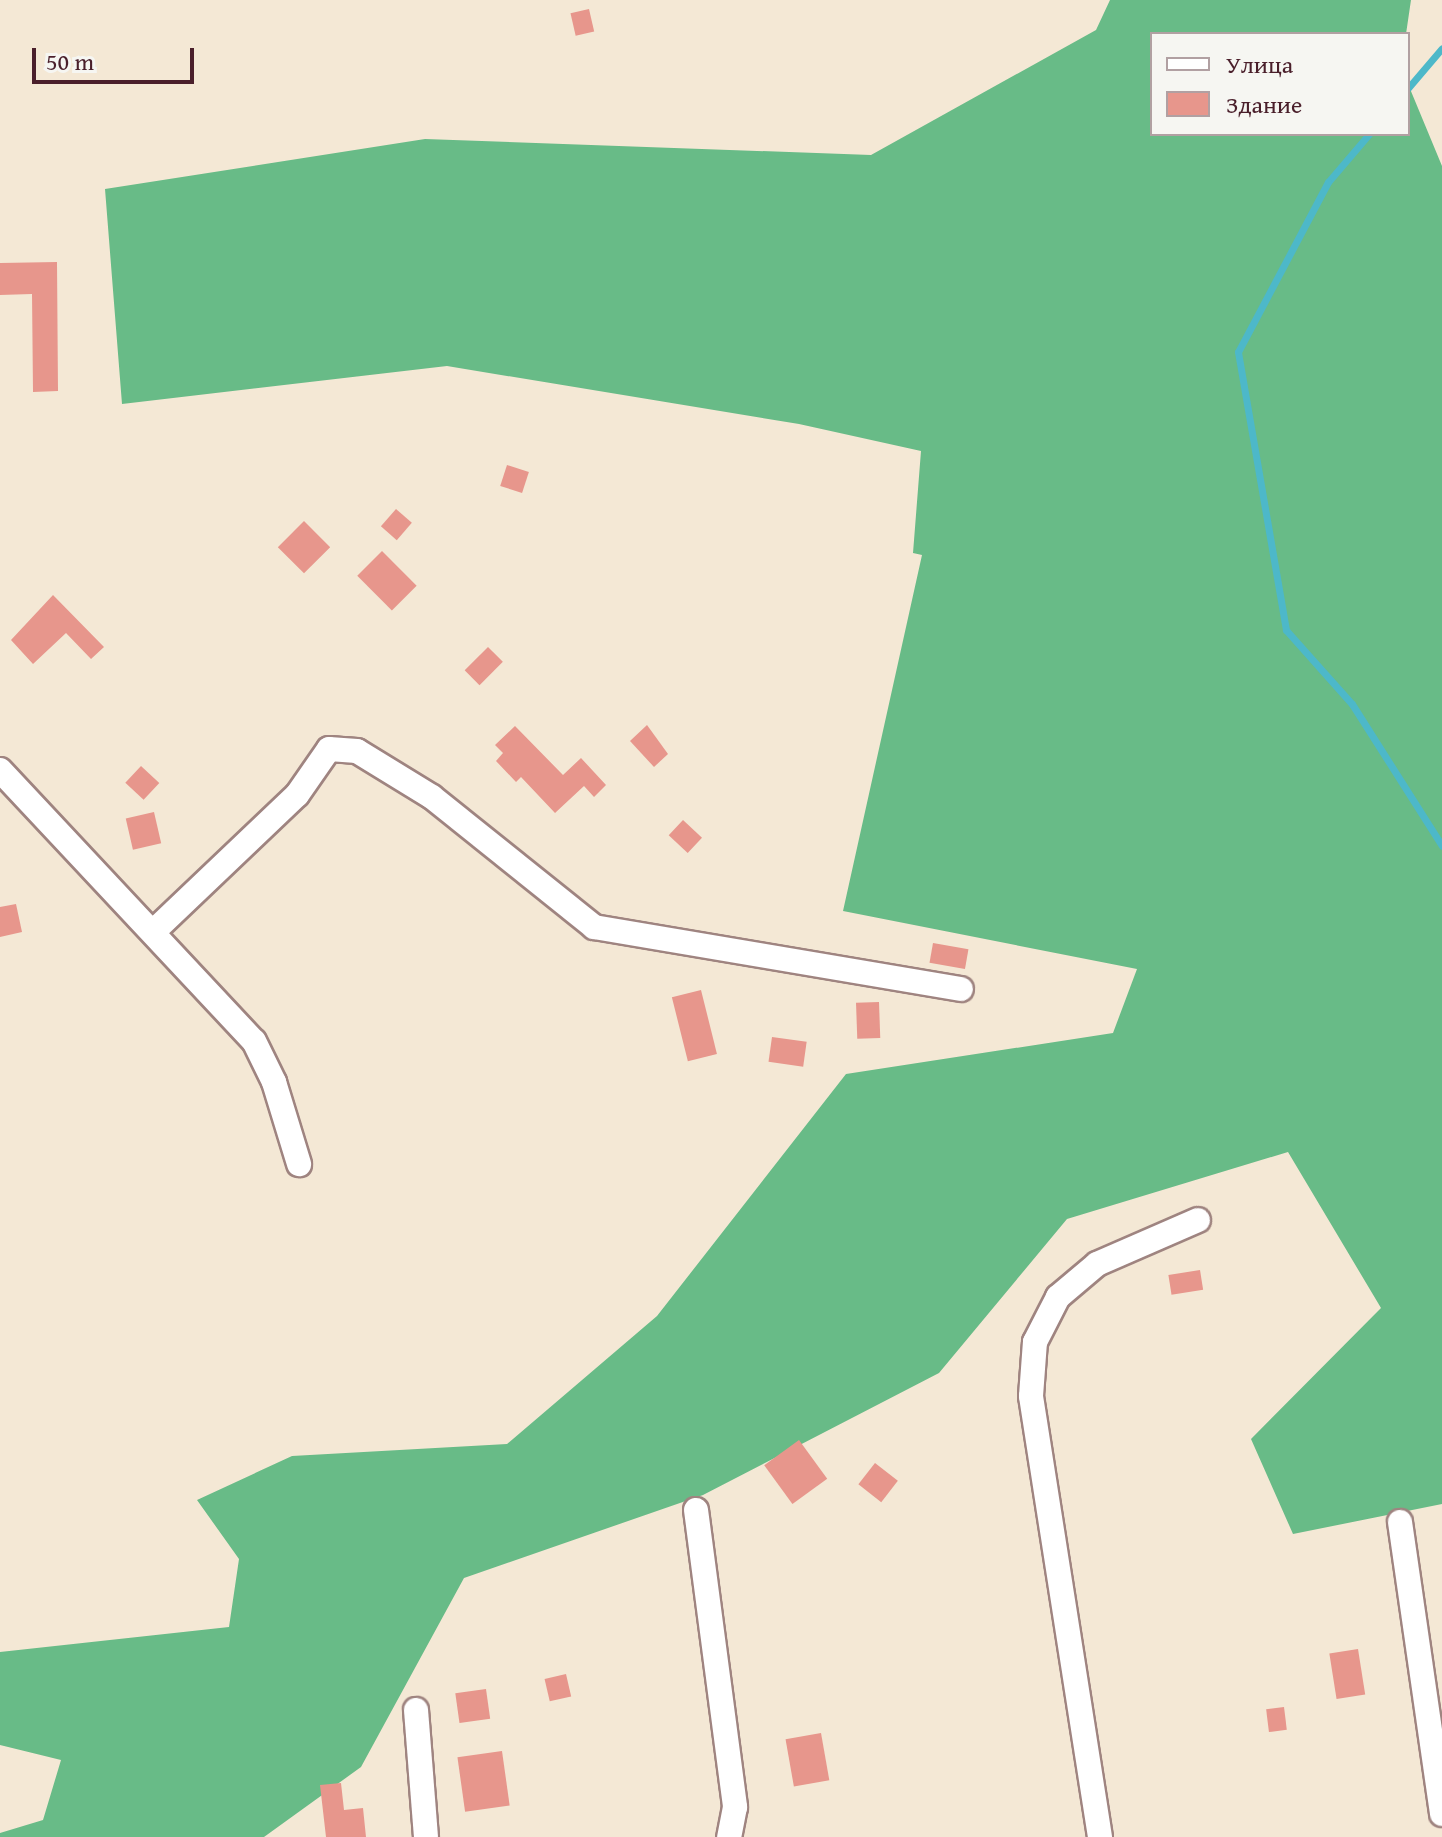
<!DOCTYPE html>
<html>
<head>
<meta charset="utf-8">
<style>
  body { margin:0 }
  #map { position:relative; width:1442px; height:1837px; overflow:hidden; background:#f4e8d5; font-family:"Gentium Book Plus",serif }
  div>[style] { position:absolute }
  .forest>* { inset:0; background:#68bb87 }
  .stream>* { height:7px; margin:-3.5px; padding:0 3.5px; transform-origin:3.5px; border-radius:3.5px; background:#4db8c9 }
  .building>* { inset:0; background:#e7968c; transform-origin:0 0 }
  .roads { filter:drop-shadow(2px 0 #9f8480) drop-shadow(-2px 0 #9f8480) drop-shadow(0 2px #9f8480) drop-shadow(0 -2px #9f8480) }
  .minor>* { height:24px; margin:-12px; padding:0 12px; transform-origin:12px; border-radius:12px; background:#fff }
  span { translate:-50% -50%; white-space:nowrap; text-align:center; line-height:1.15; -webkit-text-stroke:8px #f6f6f2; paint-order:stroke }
  .legend { position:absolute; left:1150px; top:32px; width:260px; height:104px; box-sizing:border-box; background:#f6f6f2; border:2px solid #b1a0a2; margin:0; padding:10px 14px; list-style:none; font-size:24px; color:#4a1f2b }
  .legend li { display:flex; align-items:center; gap:16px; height:40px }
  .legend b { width:40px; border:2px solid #b1a0a2 }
  .scale { position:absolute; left:32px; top:48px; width:162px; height:36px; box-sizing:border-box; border:4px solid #4a1f2b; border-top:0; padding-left:10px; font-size:24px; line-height:28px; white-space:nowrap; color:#4a1f2b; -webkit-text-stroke:6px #f6f6f2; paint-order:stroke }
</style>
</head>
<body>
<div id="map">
  <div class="forest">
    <i style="clip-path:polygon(1110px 0,1411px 0,1406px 34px,1152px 34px,1152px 134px,1408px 134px,1408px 84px,1442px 166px,1442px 1504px,1293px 1534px,1251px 1439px,1381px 1308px,1288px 1152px,1067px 1219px,939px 1373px,703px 1495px,464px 1578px,361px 1767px,264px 1837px,0 1837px,0 1833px,43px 1820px,61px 1760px,0 1745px,0 1652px,229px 1627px,239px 1559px,197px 1500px,292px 1456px,507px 1444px,657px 1316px,846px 1074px,1113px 1033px,1137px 969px,843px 911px,922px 555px,913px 553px,921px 451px,799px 424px,447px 366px,122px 404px,105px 189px,425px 139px,871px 155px,1096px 30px)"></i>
  </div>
  <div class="stream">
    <i style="left:1408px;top:88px;width:52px;rotate:-49.6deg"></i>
    <i style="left:1369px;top:134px;width:63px;rotate:130.5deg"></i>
    <i style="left:1328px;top:182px;width:192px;rotate:117.9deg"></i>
    <i style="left:1238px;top:352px;width:282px;rotate:80.2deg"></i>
    <i style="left:1286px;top:630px;width:99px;rotate:48.3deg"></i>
    <i style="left:1352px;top:704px;width:168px;rotate:57.6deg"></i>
  </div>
  <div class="building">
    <i style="left:589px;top:9px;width:23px;height:19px;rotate:77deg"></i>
    <i style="clip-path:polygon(57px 262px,58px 391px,33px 392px,32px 294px,0 295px,0 263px)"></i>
    <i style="left:507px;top:465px;width:23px;height:22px;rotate:18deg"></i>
    <i style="left:396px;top:509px;width:21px;height:23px;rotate:41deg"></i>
    <i style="left:304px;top:521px;width:37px;height:37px;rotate:45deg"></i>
    <i style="left:382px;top:551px;width:49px;height:35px;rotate:45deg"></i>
    <i style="clip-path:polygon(53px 595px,104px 647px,91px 659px,66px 633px,33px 664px,11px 640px)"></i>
    <i style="left:488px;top:647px;width:21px;height:33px;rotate:45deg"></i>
    <i style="clip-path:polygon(647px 725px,668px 754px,654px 767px,630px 741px)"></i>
    <i style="clip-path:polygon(515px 726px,563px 775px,581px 758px,606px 785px,594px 797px,584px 786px,555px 813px,521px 777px,516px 782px,496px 761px,503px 753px,495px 745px)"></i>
    <i style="left:141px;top:766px;width:25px;height:23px;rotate:43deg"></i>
    <i style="left:154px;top:812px;width:32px;height:29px;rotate:77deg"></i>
    <i style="left:683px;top:820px;width:26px;height:21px;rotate:43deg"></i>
    <i style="clip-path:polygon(16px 904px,22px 932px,0 937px,0 907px)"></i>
    <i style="left:933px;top:943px;width:36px;height:20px;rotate:10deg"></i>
    <i style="left:701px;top:990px;width:66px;height:30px;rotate:76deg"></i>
    <i style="left:879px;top:1002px;width:36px;height:23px;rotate:88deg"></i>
    <i style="left:772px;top:1037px;width:35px;height:25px;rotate:8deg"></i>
    <i style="left:1200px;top:1270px;width:20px;height:32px;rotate:81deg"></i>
    <i style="left:799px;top:1440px;width:48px;height:43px;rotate:54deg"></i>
    <i style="left:875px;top:1463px;width:29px;height:27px;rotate:38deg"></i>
    <i style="left:1358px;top:1649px;width:46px;height:29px;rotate:81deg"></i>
    <i style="left:566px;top:1674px;width:23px;height:22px;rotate:77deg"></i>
    <i style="left:486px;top:1689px;width:30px;height:31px;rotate:82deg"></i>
    <i style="left:1284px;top:1707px;width:23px;height:18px;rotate:83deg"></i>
    <i style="left:821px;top:1733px;width:48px;height:36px;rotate:80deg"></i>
    <i style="left:502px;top:1751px;width:55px;height:45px;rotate:82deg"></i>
    <i style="clip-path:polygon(341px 1783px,344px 1810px,363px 1808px,366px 1837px,326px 1837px,320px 1785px)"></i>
  </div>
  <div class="roads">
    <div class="minor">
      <i style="left:0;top:770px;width:371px;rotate:46.9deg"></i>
      <i style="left:254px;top:1041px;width:46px;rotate:64deg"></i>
      <i style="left:274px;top:1082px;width:86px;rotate:73deg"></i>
      <i style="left:154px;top:931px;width:197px;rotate:-43.6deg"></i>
      <i style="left:297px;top:795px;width:56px;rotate:-55.2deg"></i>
      <i style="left:329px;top:749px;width:28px;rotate:4deg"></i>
      <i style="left:357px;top:751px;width:88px;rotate:31.5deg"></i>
      <i style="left:432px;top:797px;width:208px;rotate:38.7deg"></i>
      <i style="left:594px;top:927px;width:372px;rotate:9.6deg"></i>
      <i style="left:696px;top:1510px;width:300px;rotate:82.5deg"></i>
      <i style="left:735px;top:1807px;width:31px;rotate:101deg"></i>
      <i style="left:1400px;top:1522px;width:295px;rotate:81.8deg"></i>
      <i style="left:416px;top:1710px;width:127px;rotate:85.5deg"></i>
      <i style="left:1100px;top:1837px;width:446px;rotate:-98.9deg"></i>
      <i style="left:1031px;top:1396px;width:54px;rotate:-85.8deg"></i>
      <i style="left:1035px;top:1342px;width:51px;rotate:-62.9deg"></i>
      <i style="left:1058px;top:1297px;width:51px;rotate:-40.2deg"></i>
      <i style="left:1097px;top:1264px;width:110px;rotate:-23.5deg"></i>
    </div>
  </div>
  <ul class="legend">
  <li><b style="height:10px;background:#fff"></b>Улица</li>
  <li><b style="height:22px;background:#e7968c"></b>Здание</li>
  </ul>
  <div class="scale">50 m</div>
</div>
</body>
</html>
